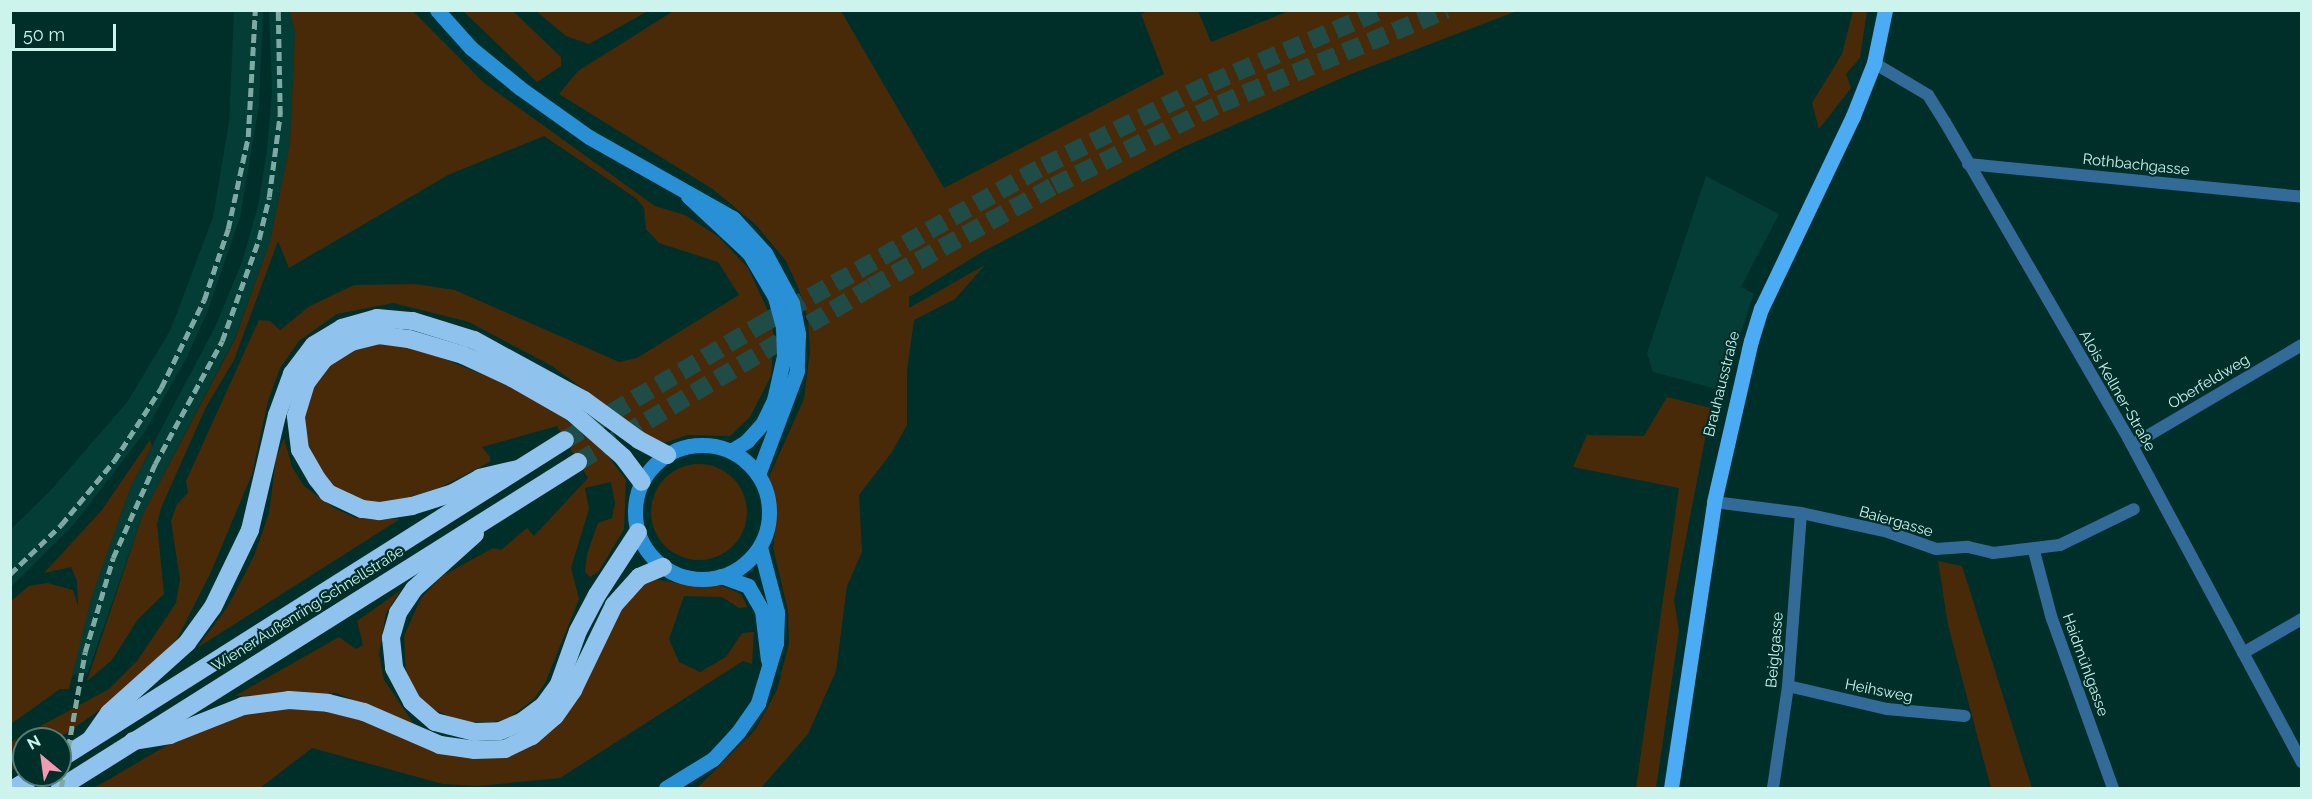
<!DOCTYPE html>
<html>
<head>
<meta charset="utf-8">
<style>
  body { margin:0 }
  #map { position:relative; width:2312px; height:799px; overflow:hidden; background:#002f2a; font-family:Raleway,sans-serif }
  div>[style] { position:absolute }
  .built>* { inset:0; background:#043c36 }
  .green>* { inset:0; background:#482a09 }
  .round { border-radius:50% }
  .highway-tunnel>* { height:18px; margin-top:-9px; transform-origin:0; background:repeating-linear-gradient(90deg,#1f4c47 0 18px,transparent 0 27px) }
  .street>* { height:12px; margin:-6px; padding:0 6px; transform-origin:6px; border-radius:6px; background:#326b97 }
  .secondary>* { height:15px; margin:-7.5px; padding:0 7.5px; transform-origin:7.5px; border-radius:7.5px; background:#2a90d6 }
  .secondary>.ring { margin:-7.5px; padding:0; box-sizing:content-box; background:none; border:15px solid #2a90d6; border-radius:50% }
  .primary>* { height:15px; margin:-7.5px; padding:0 7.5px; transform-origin:7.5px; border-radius:7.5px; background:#4bacf4 }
  .highway>* { height:18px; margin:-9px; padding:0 9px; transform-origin:9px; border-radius:9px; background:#8fc3ee }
  .rail>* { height:4.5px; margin-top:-2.25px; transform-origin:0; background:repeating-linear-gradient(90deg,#7fa9a3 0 9px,transparent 0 13.5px) }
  span { translate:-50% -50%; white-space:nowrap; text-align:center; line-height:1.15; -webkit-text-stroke:4.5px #002f2a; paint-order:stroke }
  .street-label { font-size:15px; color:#ccf3ec }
  .frame { position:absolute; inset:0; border:12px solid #ccf3ec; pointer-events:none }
  .north { position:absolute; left:12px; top:727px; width:60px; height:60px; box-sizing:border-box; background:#002f2a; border:2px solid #527d78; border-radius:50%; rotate:331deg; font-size:16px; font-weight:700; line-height:24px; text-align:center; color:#ccf3ec }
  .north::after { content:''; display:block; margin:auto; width:21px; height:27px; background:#f29aaf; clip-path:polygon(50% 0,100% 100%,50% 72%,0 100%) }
  .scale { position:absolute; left:12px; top:24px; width:104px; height:27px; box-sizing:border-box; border:3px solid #ccf3ec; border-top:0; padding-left:8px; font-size:18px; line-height:21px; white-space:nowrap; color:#ccf3ec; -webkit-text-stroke:4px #002f2a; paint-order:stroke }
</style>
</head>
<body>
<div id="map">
  <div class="built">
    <i style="clip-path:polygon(234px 11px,263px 11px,259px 105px,240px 217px,208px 310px,187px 357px,144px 433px,74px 524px,11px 587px,11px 529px,51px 490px,128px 401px,171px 329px,213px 217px,229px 122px)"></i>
    <i style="clip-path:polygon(269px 11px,290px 11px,295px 34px,290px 143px,270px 242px,235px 338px,143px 514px,88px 672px,73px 675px,76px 649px,91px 599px,131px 486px,215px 327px,242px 262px,258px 206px,267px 150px,272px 90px)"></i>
    <i style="clip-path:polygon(1706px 176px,1779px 214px,1741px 287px,1754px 294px,1721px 390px,1653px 372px,1647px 353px)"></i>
  </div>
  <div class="green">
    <i style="clip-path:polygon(675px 10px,841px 11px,944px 188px,1164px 74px,1141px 14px,1148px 11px,1198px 11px,1211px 42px,1289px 11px,1517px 11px,1351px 74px,1181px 148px,982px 252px,909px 297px,909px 308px,985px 265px,955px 299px,914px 320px,907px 370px,907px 425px,892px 452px,859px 495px,862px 552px,847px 586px,836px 671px,808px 734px,761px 788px,697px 788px,755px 730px,777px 690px,789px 643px,788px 611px,773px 548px,777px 512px,768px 479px,804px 399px,810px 351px,808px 320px,798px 287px,786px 261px,756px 225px,714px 190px,559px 94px,578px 71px)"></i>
    <i style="clip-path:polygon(290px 11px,413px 11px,483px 82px,655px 206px,685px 215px,719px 237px,748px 268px,769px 313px,774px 336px,771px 376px,750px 417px,730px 436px,688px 435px,664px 443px,644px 434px,552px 366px,469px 322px,393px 303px,337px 314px,299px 341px,280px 368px,268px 401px,252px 474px,211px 572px,177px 639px,121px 695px,58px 739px,24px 739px,24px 762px,11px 771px,11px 742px,109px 689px,137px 661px,176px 603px,180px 579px,171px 521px,177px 504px,188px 493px,186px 481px,259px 320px,270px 321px,280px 330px,310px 306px,354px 285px,415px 284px,455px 290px,619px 362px,637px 358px,739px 295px,718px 262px,659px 243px,646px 229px,644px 208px,637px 199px,544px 136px,448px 175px,289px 268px,278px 241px,234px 360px,206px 407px,161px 508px,157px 524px,164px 594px,138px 619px,112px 660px,87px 681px,143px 514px,235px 339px,270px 242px,290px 143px,295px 34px)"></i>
    <i style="clip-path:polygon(463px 11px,513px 11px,561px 57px,561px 66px,537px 82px)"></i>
    <i style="clip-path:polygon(536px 11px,648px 11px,589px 44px,566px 36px)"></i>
    <i style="clip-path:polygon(1853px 11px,1867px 11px,1860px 58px,1846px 74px,1851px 88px,1819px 129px,1812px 103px,1842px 54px)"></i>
    <i style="clip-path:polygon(390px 343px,417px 348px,511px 386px,563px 417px,606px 453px,626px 480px,624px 529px,599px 571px,590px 577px,585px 572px,587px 554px,598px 523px,612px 518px,615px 503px,611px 482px,585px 488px,589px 509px,571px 568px,579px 599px,545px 683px,534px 699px,509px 718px,493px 722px,464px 722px,427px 707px,406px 677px,404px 636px,421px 598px,442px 576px,493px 548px,501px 550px,527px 528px,534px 536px,588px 478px,557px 426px,482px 447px,490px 457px,490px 462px,439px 488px,391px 503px,362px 501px,327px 483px,308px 454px,303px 407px,324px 366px,358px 346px)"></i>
    <i style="clip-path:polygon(1667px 397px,1711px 408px,1674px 600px,1679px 631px,1656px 788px,1636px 788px,1679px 488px,1573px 467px,1587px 435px,1644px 436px)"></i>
    <i style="clip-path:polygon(284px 438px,292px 467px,304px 486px,334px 508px,356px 518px,400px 519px,197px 648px,228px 606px,254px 556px,269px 513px,276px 458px)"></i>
    <i style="clip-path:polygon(150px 440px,152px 446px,131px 486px,91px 599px,69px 689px,60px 689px,11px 724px,11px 601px,29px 586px,47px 583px,73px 590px,78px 606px,77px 581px,71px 567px,44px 573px,101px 511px)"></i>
    <i class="round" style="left:651px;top:464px;width:96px;height:96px"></i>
    <i style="clip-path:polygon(1938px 561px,1962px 566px,2032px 788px,1991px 788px,1948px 625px)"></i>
    <i style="clip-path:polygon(652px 579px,696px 586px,722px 586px,741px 594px,747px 607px,739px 608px,722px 597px,684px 596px,669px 639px,679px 662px,700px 672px,726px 657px,742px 633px,754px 632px,752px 664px,743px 661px,560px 778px,478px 786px,443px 784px,312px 748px,260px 788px,94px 788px,183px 736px,251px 710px,312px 707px,508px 752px,609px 621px,639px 586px)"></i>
    <i style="clip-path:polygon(401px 590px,386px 613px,379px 654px,384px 680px,414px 724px,336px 693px,235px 696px,339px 637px,356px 649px,363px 645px,357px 621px)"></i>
  </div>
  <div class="highway-tunnel">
    <i style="left:565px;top:440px;width:231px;rotate:-30.5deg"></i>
    <i style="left:764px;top:323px;width:321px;rotate:-29.3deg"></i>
    <i style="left:1044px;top:166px;width:186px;rotate:-26.4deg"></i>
    <i style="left:1211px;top:83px;width:186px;rotate:-23.1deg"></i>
    <i style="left:578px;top:462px;width:341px;rotate:-30.8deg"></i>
    <i style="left:871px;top:287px;width:209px;rotate:-28.9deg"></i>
    <i style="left:1054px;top:186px;width:185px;rotate:-26.3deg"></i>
    <i style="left:1220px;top:104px;width:245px;rotate:-22.6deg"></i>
  </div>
  <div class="street">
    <i style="left:1874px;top:63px;width:63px;rotate:30.7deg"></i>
    <i style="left:1928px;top:95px;width:32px;rotate:58deg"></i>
    <i style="left:1945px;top:122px;width:365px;rotate:59.9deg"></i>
    <i style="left:2128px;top:438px;width:368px;rotate:61.8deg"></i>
    <i style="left:1968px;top:164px;width:336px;rotate:5.6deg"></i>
    <i style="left:2132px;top:445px;width:197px;rotate:-30.5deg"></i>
    <i style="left:1714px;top:502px;width:88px;rotate:7.2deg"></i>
    <i style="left:1801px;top:513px;width:89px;rotate:12.3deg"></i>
    <i style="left:1888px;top:532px;width:51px;rotate:19.5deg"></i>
    <i style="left:1936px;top:549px;width:32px;rotate:-4deg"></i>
    <i style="left:1968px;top:547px;width:26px;rotate:13deg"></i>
    <i style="left:1993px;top:553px;width:67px;rotate:-6.8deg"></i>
    <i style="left:2060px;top:545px;width:82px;rotate:-25.9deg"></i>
    <i style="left:2034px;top:551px;width:67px;rotate:75.3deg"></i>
    <i style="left:2051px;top:616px;width:183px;rotate:70.2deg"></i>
    <i style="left:2243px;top:653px;width:68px;rotate:-30deg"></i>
    <i style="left:1788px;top:686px;width:102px;rotate:13.1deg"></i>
    <i style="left:1887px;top:709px;width:78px;rotate:5.1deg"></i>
    <i style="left:1773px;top:788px;width:103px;rotate:-81.6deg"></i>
    <i style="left:1788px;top:686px;width:173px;rotate:-85.7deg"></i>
  </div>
  <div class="secondary">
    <i style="left:437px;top:10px;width:51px;rotate:48.2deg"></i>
    <i style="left:471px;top:48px;width:63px;rotate:39.2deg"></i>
    <i style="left:520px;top:88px;width:85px;rotate:35.4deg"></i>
    <i style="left:589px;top:137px;width:165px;rotate:29.4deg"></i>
    <i style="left:733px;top:218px;width:47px;rotate:47.6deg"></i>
    <i style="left:765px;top:253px;width:57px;rotate:61.6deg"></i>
    <i style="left:792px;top:303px;width:32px;rotate:79deg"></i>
    <i style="left:798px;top:334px;width:37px;rotate:92deg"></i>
    <i style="left:797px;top:371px;width:111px;rotate:110.6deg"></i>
    <i style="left:688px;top:196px;width:83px;rotate:43.1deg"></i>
    <i style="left:749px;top:253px;width:51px;rotate:59.4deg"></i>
    <i style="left:775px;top:297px;width:31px;rotate:75deg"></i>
    <i style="left:783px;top:327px;width:29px;rotate:88deg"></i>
    <i style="left:784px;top:356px;width:45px;rotate:102.8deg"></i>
    <i style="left:774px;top:400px;width:25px;rotate:116deg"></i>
    <i style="left:763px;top:423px;width:24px;rotate:132deg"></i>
    <i style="left:747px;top:441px;width:19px;rotate:148deg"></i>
    <i class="ring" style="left:635px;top:445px;width:119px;height:119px"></i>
    <i style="left:721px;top:576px;width:29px;rotate:20deg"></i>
    <i style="left:748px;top:586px;width:28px;rotate:60deg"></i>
    <i style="left:762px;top:610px;width:50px;rotate:83.2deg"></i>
    <i style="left:666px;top:788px;width:55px;rotate:-31.7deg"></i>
    <i style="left:713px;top:759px;width:37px;rotate:-47deg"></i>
    <i style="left:738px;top:732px;width:35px;rotate:-55deg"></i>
    <i style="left:758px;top:703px;width:63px;rotate:-73.3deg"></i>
    <i style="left:776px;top:643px;width:31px;rotate:-88deg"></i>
    <i style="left:777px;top:612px;width:67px;rotate:-104.7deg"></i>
  </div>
  <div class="primary">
    <i style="left:1671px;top:788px;width:289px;rotate:-81.4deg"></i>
    <i style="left:1714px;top:502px;width:165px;rotate:-77.1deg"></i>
    <i style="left:1751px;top:341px;width:34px;rotate:-73deg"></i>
    <i style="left:1761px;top:309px;width:214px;rotate:-64.5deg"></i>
    <i style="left:1853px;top:116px;width:57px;rotate:-68.4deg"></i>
    <i style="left:1874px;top:63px;width:54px;rotate:-78.3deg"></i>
  </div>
  <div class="highway">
    <i style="left:518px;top:469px;width:39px;rotate:167deg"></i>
    <i style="left:480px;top:478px;width:31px;rotate:151deg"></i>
    <i style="left:453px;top:493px;width:43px;rotate:162.4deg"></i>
    <i style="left:412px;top:506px;width:33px;rotate:171deg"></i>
    <i style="left:379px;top:511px;width:17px;rotate:-173deg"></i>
    <i style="left:362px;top:509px;width:38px;rotate:-155deg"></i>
    <i style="left:328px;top:493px;width:18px;rotate:-128deg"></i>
    <i style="left:317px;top:479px;width:34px;rotate:-120deg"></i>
    <i style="left:300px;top:450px;width:34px;rotate:-97deg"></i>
    <i style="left:296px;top:416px;width:34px;rotate:-73deg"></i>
    <i style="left:306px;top:383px;width:30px;rotate:-53deg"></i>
    <i style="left:324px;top:359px;width:32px;rotate:-32deg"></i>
    <i style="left:351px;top:342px;width:29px;rotate:-14deg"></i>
    <i style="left:379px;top:335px;width:30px;rotate:8deg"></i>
    <i style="left:409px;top:339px;width:56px;rotate:16.5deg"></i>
    <i style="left:463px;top:355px;width:54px;rotate:25.1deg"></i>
    <i style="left:512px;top:378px;width:70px;rotate:29.8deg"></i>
    <i style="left:573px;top:413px;width:67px;rotate:41.3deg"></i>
    <i style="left:623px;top:457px;width:31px;rotate:53deg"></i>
    <i style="left:475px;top:534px;width:82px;rotate:138deg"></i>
    <i style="left:414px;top:589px;width:29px;rotate:124deg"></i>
    <i style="left:398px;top:613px;width:26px;rotate:106deg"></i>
    <i style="left:391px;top:638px;width:30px;rotate:84deg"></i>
    <i style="left:394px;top:668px;width:38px;rotate:62deg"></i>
    <i style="left:412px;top:702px;width:30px;rotate:41deg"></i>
    <i style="left:435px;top:722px;width:41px;rotate:14deg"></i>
    <i style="left:475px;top:732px;width:25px;rotate:-2deg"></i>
    <i style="left:500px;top:731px;width:25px;rotate:-23deg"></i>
    <i style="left:523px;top:721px;width:26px;rotate:-37deg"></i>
    <i style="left:544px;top:705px;width:26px;rotate:-54deg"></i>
    <i style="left:559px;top:684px;width:56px;rotate:-70.3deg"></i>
    <i style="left:578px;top:631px;width:41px;rotate:-62.2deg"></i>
    <i style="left:597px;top:595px;width:75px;rotate:-56.9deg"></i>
    <i style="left:91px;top:739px;width:32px;rotate:-55deg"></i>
    <i style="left:109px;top:713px;width:105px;rotate:-41.9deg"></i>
    <i style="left:187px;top:643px;width:44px;rotate:-54.2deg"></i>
    <i style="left:213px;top:607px;width:85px;rotate:-64.3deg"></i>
    <i style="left:250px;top:530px;width:118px;rotate:-76.8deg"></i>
    <i style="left:277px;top:415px;width:44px;rotate:-69.9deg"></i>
    <i style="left:292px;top:374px;width:36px;rotate:-53deg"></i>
    <i style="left:314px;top:345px;width:33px;rotate:-31deg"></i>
    <i style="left:342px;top:328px;width:36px;rotate:-16deg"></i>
    <i style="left:377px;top:318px;width:36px;rotate:5deg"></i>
    <i style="left:413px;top:321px;width:64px;rotate:17.3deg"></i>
    <i style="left:474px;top:340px;width:125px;rotate:28.6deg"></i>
    <i style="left:584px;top:400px;width:68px;rotate:36deg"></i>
    <i style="left:639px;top:440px;width:32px;rotate:28deg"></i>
    <i style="left:133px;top:741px;width:37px;rotate:-9deg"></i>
    <i style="left:170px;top:735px;width:79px;rotate:-21.7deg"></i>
    <i style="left:243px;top:706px;width:46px;rotate:-7.4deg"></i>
    <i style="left:289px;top:700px;width:39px;rotate:4deg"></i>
    <i style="left:328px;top:703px;width:37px;rotate:14deg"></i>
    <i style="left:364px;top:712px;width:83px;rotate:23.5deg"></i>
    <i style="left:440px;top:745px;width:34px;rotate:8deg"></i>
    <i style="left:474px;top:750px;width:31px;rotate:-2deg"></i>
    <i style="left:505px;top:749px;width:30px;rotate:-26deg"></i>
    <i style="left:532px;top:736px;width:30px;rotate:-41deg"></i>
    <i style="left:555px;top:716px;width:32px;rotate:-55deg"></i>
    <i style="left:573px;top:690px;width:94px;rotate:-64.2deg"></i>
    <i style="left:614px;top:605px;width:38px;rotate:-48deg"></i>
    <i style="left:639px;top:577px;width:26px;rotate:-23deg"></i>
    <i style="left:60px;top:759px;width:597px;rotate:-32.28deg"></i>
    <i style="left:15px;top:788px;width:25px;rotate:-32deg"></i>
    <i style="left:60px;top:788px;width:612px;rotate:-32.18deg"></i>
  </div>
  <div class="rail">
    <i style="left:10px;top:574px;width:71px;rotate:-43.9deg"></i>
    <i style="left:61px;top:525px;width:83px;rotate:-50.4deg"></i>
    <i style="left:114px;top:461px;width:87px;rotate:-57.2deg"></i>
    <i style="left:161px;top:388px;width:98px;rotate:-64deg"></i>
    <i style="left:204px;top:300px;width:75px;rotate:-71.3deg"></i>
    <i style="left:228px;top:229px;width:94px;rotate:-77.7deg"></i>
    <i style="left:248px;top:137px;width:127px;rotate:-86.8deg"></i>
    <i style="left:61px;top:788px;width:138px;rotate:-80deg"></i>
    <i style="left:85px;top:652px;width:98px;rotate:-73.4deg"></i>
    <i style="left:113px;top:558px;width:103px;rotate:-65.9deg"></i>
    <i style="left:155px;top:464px;width:140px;rotate:-61.4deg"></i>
    <i style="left:222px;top:341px;width:109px;rotate:-70.1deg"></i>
    <i style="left:259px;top:239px;width:43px;rotate:-76.6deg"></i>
    <i style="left:269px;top:197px;width:83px;rotate:-82.4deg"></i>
    <i style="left:280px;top:115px;width:105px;rotate:-91.1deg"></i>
  </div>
  <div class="street-label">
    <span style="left:2136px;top:165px;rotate:6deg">Rothbachgasse</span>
    <span style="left:2209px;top:382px;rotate:-31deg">Oberfeldweg</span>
    <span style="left:1722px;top:384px;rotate:-76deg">Brauhausstraße</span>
    <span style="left:2117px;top:391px;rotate:60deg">Alois Kellner-Straße</span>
    <span style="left:1896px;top:522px;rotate:16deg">Baiergasse</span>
    <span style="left:308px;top:609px;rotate:-32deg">Wiener Außenring Schnellstraße</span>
    <span style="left:1775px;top:650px;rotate:-85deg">Beiglgasse</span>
    <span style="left:2085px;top:665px;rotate:70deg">Haidmühlgasse</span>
    <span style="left:1879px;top:691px;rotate:11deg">Heihsweg</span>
  </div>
  <div class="frame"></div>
  <div class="north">N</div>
  <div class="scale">50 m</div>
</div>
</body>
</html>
